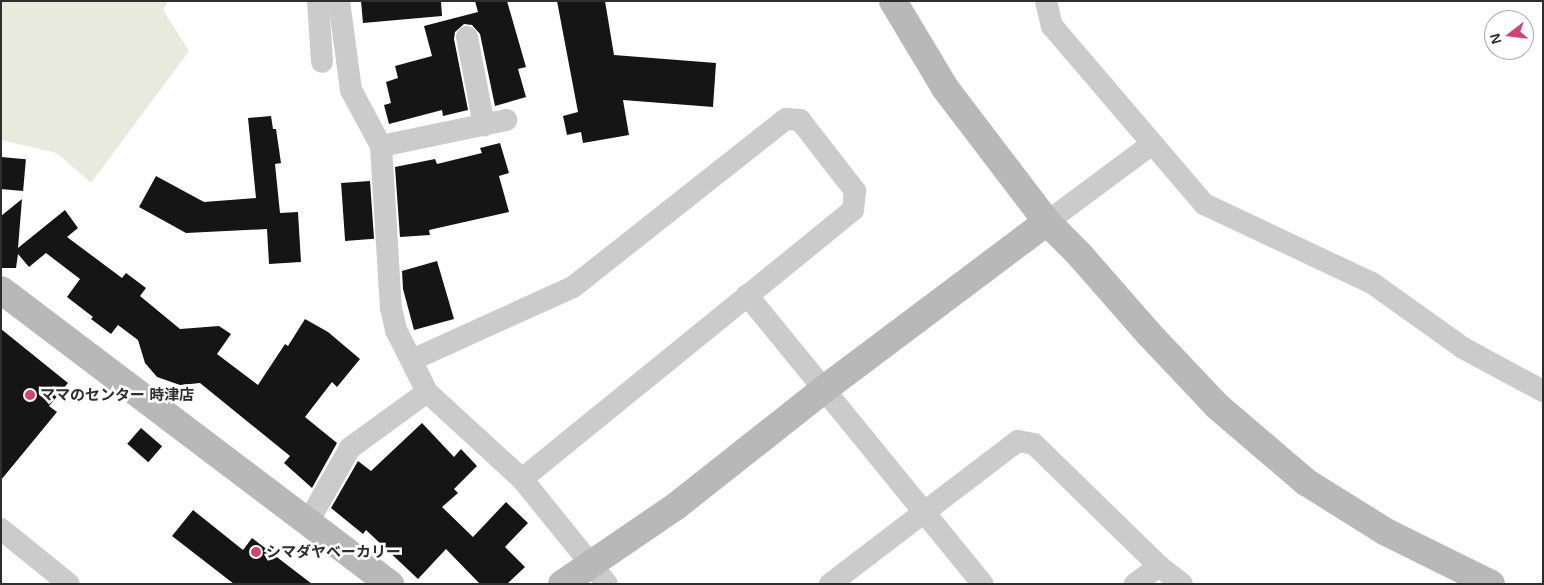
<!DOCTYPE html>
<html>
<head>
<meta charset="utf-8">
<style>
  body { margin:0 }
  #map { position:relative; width:1544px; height:585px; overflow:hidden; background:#fff; font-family:Arial,"Noto Sans JP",sans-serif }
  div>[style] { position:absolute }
  .green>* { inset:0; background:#e7eadd }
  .building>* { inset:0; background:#151515; transform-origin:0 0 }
  .street>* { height:22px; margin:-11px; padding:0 11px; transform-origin:11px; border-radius:11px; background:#cbcbcb }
  .secondary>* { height:28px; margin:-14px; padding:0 14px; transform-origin:14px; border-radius:14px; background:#b8b8b8 }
  .dots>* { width:14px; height:14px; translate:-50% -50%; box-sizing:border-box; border:2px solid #fff; border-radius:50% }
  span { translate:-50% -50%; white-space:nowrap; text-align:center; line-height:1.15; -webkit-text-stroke:5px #fff; paint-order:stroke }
  .poi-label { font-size:15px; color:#2e2e2e; font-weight:700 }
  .left { translate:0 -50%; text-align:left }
  .frame { position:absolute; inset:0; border:2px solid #2e2e2e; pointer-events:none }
  .north { position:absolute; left:1484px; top:10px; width:50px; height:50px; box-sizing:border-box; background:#fff; border:1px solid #ababab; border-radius:50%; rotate:254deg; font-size:14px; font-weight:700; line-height:20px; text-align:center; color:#2e2e2e }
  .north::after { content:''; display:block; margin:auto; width:18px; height:22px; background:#d34270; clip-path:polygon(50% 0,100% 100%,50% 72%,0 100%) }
</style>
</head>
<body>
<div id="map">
  <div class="green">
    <i style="clip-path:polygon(1px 1px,168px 1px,163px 10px,189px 51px,91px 183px,57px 153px,1px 140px)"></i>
  </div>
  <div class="building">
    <i style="clip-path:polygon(361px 1px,441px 1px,442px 16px,363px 23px)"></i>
    <i style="clip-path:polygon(475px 1px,507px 1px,526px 67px,518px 69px,526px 97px,495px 106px,480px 34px,472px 25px,464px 24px,455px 32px,454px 39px,468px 110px,443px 116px,442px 110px,389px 124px,384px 105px,391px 103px,386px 82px,398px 78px,395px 66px,432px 56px,424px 26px,478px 12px)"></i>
    <i style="clip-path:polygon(557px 1px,605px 1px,614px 55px,716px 63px,713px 107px,623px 100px,629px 135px,583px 143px,581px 132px,567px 135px,563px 116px,578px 112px)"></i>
    <i style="clip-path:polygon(271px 116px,273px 129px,276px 129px,281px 163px,275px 164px,280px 213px,298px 212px,301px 262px,269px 264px,267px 229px,186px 233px,139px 207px,156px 176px,204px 202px,256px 198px,248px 118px)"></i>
    <i style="clip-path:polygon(500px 143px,509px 173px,499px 176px,509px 212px,429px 230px,430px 235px,400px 237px,395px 167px,435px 159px,437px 164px,482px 153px,480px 148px)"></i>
    <i style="left:1px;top:157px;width:25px;height:32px;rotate:5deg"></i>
    <i style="left:370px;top:181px;width:58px;height:29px;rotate:86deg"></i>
    <i style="clip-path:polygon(22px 199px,18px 248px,65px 210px,78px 228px,67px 237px,122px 278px,126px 273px,146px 288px,140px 296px,180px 329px,219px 326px,231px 334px,217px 354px,258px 385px,285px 344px,288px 346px,305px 319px,328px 332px,360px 359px,337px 387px,332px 382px,305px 417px,337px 443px,312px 488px,284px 463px,290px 456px,200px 383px,180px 385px,157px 377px,145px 363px,138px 340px,118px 325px,111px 334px,91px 319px,93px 317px,67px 297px,80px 279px,46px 253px,29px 267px,18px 254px,16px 268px,1px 268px,1px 216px)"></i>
    <i style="clip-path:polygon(437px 261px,454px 319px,414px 330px,403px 289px,402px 271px)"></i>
    <i style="clip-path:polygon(1px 329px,68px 383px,49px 406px,57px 412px,1px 480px)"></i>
    <i style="clip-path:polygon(422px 423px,454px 457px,461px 449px,477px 466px,454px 489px,458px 493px,442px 507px,473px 537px,506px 502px,528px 523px,505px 547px,525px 567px,507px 584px,480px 584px,446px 549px,418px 579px,366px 530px,363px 534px,331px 508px,358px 461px,371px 471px)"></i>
    <i style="left:141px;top:428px;width:28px;height:21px;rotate:41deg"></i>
    <i style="clip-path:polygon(193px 510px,243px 550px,252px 538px,312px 584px,234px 584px,172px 536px)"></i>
  </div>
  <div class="street">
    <i style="left:318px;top:1px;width:61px;rotate:86.2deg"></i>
    <i style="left:339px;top:1px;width:90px;rotate:82.3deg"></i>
    <i style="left:351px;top:90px;width:64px;rotate:61.8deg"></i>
    <i style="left:381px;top:146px;width:162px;rotate:86.5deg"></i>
    <i style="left:391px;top:308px;width:23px;rotate:77deg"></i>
    <i style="left:396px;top:330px;width:69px;rotate:63.4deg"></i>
    <i style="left:427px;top:392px;width:129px;rotate:42.5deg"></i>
    <i style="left:522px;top:479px;width:135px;rotate:51deg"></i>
    <i style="left:1046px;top:1px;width:26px;rotate:77deg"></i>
    <i style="left:1052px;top:26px;width:234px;rotate:49.5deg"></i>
    <i style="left:1204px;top:204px;width:186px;rotate:25.2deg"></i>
    <i style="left:1372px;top:283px;width:112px;rotate:35.5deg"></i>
    <i style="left:1463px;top:348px;width:91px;rotate:28.3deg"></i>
    <i style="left:467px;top:37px;width:90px;rotate:79.1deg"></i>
    <i style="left:381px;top:146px;width:128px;rotate:-11.7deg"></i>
    <i style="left:1047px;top:222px;width:131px;rotate:-36.6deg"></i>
    <i style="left:747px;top:295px;width:373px;rotate:50.8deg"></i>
    <i style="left:412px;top:360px;width:177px;rotate:-24.4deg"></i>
    <i style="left:573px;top:287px;width:271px;rotate:-38.3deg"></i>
    <i style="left:786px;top:119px;width:14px;rotate:4deg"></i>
    <i style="left:800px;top:120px;width:90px;rotate:52.2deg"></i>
    <i style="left:855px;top:191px;width:19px;rotate:96deg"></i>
    <i style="left:853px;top:210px;width:427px;rotate:140.9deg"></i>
    <i style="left:308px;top:522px;width:85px;rotate:-60.4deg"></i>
    <i style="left:350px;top:448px;width:95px;rotate:-36deg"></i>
    <i style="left:1px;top:529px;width:87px;rotate:39deg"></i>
    <i style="left:830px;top:584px;width:236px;rotate:-37.3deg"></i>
    <i style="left:1018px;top:441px;width:16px;rotate:11deg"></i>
    <i style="left:1034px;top:444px;width:175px;rotate:44.3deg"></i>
    <i style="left:1159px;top:566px;width:29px;rotate:38deg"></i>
    <i style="left:1135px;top:584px;width:30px;rotate:-37deg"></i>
  </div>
  <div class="secondary">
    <i style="left:893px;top:1px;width:101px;rotate:59.1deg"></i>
    <i style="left:945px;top:88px;width:168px;rotate:52.7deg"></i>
    <i style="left:1047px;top:222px;width:45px;rotate:45deg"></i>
    <i style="left:1079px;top:254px;width:106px;rotate:48.8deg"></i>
    <i style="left:1149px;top:334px;width:99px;rotate:46.6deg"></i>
    <i style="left:1217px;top:406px;width:117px;rotate:40.5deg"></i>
    <i style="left:1306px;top:482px;width:94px;rotate:32deg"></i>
    <i style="left:1386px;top:532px;width:117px;rotate:26.3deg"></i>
    <i style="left:1px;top:290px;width:488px;rotate:37.1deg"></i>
    <i style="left:562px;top:584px;width:137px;rotate:-34.3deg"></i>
    <i style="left:675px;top:507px;width:189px;rotate:-38.3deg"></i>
    <i style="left:823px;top:390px;width:280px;rotate:-36.9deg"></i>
  </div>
  <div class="dots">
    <i style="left:30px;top:395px;background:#d34270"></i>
    <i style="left:256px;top:552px;background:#d34270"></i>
  </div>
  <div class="poi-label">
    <span class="left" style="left:40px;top:395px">ママのセンター 時津店</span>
    <span class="left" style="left:266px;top:552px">シマダヤベーカリー</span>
  </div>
  <div class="frame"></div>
  <div class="north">N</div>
</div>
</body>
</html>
